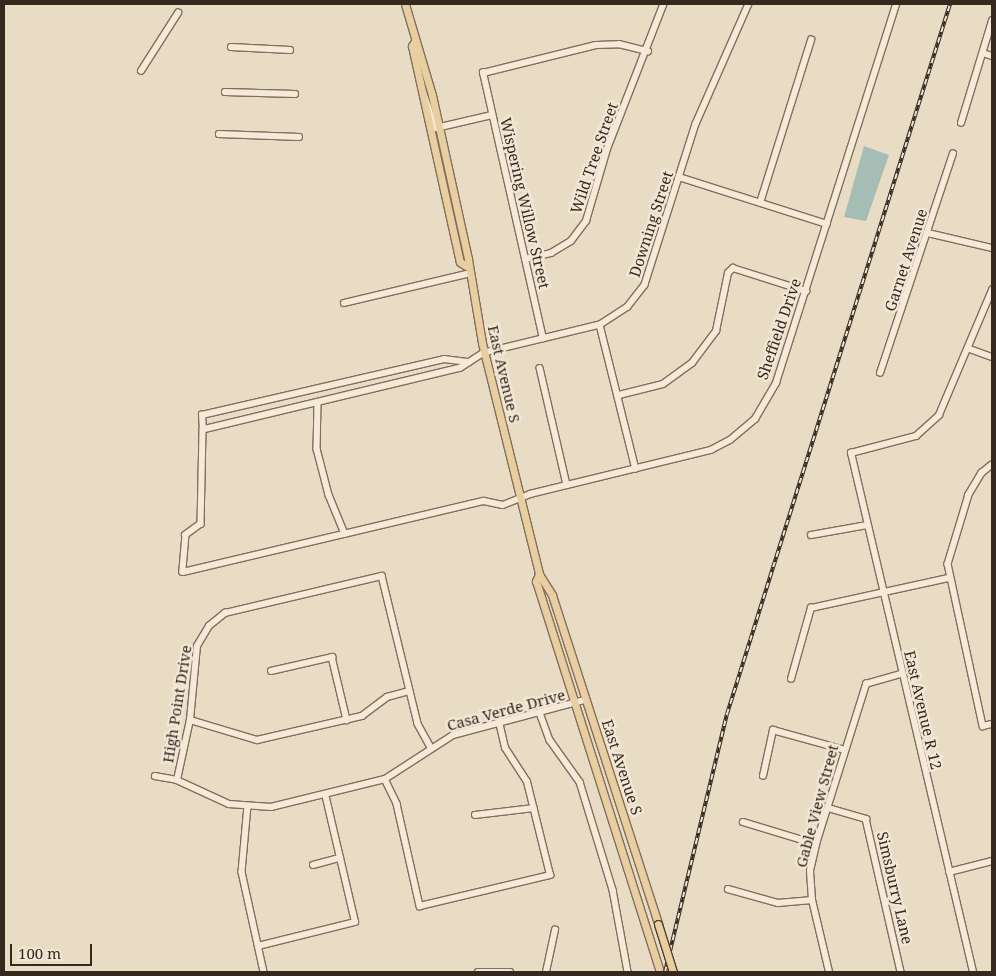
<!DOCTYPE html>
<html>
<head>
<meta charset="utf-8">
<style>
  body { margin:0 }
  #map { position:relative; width:996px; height:976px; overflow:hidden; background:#e9dcc5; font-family:"Noto Serif",serif }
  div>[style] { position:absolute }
  .water>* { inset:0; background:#a6bdb5 }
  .roads { filter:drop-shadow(1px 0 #826e5d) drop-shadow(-1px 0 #826e5d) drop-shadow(0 1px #826e5d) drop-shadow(0 -1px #826e5d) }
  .minor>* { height:5.5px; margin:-2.75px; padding:0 2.75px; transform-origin:2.75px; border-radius:2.75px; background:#f5ead7 }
  .major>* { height:7px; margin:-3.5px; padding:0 3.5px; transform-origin:3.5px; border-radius:3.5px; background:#e8cea1 }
  .rail>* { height:4px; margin-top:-2px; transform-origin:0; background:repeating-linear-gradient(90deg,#f1e7d4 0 5.5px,#34281f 0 11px); box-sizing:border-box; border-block:1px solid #34281f }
  .bridges { filter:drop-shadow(1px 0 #503e31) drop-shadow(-1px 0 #503e31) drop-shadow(0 1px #503e31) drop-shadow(0 -1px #503e31) }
  .major-bridge>* { height:7px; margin:-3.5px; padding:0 3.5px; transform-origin:3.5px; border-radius:3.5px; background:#e8cea1 }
  span { translate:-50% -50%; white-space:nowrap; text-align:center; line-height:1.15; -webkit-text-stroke:5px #f1e7d4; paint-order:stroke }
  .street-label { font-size:15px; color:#34281f }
  .frame { position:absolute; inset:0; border:5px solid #34281f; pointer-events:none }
  .scale { position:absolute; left:10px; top:944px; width:82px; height:22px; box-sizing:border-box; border:2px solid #34281f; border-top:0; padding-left:6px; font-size:15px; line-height:18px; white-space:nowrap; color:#34281f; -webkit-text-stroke:4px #f1e7d4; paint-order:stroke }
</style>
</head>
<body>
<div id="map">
  <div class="water">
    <i style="clip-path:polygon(864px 146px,889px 155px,866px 221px,844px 217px)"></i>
  </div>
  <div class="roads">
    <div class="minor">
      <i style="left:749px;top:4px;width:131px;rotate:113.8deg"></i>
      <i style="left:696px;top:124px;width:169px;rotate:107.6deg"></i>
      <i style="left:645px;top:285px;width:28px;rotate:128deg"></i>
      <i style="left:628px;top:307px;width:33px;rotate:147deg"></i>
      <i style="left:600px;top:325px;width:119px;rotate:166.4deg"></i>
      <i style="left:484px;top:353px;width:27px;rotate:147deg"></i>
      <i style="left:461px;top:368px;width:265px;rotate:166.5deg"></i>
      <i style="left:203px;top:430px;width:94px;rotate:91.2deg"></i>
      <i style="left:201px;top:524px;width:19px;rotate:144deg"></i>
      <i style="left:186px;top:535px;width:37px;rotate:95deg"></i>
      <i style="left:183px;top:572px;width:309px;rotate:-13.3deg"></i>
      <i style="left:484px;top:501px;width:19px;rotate:12deg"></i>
      <i style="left:503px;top:505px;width:29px;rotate:-22deg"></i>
      <i style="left:530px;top:494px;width:186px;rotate:-13.7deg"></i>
      <i style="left:711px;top:450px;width:21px;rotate:-28deg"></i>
      <i style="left:730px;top:440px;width:33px;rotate:-40deg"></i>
      <i style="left:755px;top:419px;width:42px;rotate:-59.7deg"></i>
      <i style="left:776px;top:383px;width:398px;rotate:-72.4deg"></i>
      <i style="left:231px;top:47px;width:59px;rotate:2.9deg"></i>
      <i style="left:983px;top:53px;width:9px;rotate:18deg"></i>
      <i style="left:141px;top:71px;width:69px;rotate:-57.5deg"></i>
      <i style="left:423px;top:91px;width:39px;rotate:71deg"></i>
      <i style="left:436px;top:128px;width:57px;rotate:-13.1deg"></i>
      <i style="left:225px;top:92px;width:70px;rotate:1.6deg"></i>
      <i style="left:961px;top:123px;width:107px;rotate:-73.1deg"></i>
      <i style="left:219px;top:134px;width:80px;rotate:2.1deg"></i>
      <i style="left:679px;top:177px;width:155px;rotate:17.6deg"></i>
      <i style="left:760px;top:203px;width:171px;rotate:-72.6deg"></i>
      <i style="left:928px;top:233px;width:66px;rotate:13.2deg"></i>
      <i style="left:525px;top:259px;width:27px;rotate:-13deg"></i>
      <i style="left:551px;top:253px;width:23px;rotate:-31deg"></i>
      <i style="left:571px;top:241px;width:25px;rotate:-53deg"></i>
      <i style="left:586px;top:221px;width:75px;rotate:-73.7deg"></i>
      <i style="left:607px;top:149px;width:155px;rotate:-68.7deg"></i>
      <i style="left:344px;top:303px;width:126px;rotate:-13.3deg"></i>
      <i style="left:600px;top:325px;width:148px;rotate:76deg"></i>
      <i style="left:543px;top:339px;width:273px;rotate:-102.7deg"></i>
      <i style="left:483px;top:73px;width:116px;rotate:-13.9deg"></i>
      <i style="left:596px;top:45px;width:23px;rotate:-2deg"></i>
      <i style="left:619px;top:44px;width:30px;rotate:14deg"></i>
      <i style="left:970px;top:349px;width:23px;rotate:20deg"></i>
      <i style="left:540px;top:368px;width:120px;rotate:77deg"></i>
      <i style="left:880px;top:373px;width:231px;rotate:-71.6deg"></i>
      <i style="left:619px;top:395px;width:45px;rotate:-14deg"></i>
      <i style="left:663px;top:384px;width:36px;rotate:-36deg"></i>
      <i style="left:692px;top:363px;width:40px;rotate:-53deg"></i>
      <i style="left:716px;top:331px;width:59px;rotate:-78.3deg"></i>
      <i style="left:728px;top:273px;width:7px;rotate:-45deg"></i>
      <i style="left:733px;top:268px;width:77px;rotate:17.5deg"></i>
      <i style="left:318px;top:403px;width:46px;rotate:91.2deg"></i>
      <i style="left:317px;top:449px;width:48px;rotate:75.4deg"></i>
      <i style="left:329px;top:495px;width:42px;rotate:67.7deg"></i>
      <i style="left:203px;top:430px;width:15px;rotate:-94deg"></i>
      <i style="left:202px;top:415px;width:248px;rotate:-13deg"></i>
      <i style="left:444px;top:359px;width:25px;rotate:7deg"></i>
      <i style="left:992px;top:465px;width:13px;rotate:141deg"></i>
      <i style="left:982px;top:473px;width:26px;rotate:121deg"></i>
      <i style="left:969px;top:495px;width:72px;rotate:106.9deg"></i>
      <i style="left:948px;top:564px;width:166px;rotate:77.8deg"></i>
      <i style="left:983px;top:726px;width:9px;rotate:-13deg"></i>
      <i style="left:811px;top:535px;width:57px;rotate:-10.1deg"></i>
      <i style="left:271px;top:671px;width:63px;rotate:-12.9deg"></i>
      <i style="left:332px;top:657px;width:65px;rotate:76.6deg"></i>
      <i style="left:791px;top:679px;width:74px;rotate:-74.3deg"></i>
      <i style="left:811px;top:608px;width:141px;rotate:-12.3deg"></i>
      <i style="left:540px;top:713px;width:29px;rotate:70deg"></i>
      <i style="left:550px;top:740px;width:52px;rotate:54.5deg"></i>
      <i style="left:580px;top:782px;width:113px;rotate:73deg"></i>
      <i style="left:613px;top:890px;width:83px;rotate:79.6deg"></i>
      <i style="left:190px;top:720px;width:70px;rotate:16.6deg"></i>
      <i style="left:257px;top:740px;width:108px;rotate:-12.9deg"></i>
      <i style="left:362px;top:716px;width:31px;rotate:-37deg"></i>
      <i style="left:387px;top:697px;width:23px;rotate:-15deg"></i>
      <i style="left:155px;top:776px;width:22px;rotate:10deg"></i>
      <i style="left:177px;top:780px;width:57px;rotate:24.8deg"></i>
      <i style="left:229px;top:804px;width:42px;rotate:4.1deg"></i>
      <i style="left:271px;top:807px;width:117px;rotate:-13.8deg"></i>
      <i style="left:385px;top:779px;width:81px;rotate:-32.9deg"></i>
      <i style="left:453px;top:735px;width:137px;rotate:-14.9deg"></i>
      <i style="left:763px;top:776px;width:47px;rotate:-77.7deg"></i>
      <i style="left:773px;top:730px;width:75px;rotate:15.5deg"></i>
      <i style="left:385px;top:779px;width:28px;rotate:64deg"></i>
      <i style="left:397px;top:804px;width:105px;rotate:77.3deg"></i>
      <i style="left:420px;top:906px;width:134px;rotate:-13.4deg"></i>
      <i style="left:550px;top:875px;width:96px;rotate:-103.9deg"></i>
      <i style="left:527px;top:782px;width:40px;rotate:-122.9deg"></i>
      <i style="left:505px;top:748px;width:26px;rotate:-103deg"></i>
      <i style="left:177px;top:780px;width:61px;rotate:-77.8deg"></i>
      <i style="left:190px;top:720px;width:74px;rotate:-84.6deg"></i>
      <i style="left:197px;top:646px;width:23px;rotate:-59deg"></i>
      <i style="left:209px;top:626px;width:21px;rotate:-39deg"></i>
      <i style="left:225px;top:613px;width:161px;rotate:-13.3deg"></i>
      <i style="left:382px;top:576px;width:152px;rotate:76.3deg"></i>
      <i style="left:418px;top:724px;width:25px;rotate:61deg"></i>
      <i style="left:248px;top:806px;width:66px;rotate:95.2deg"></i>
      <i style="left:242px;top:872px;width:102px;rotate:77.6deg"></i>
      <i style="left:828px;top:808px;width:40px;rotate:16deg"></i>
      <i style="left:866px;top:819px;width:157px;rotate:77.1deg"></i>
      <i style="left:475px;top:815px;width:59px;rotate:-6.8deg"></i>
      <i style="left:743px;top:822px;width:76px;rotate:16.8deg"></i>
      <i style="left:313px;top:865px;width:28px;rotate:-15deg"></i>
      <i style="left:949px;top:872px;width:44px;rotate:-14.3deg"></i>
      <i style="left:728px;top:889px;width:52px;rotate:15.6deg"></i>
      <i style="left:778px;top:903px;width:34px;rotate:-5deg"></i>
      <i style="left:258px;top:946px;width:100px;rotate:-13.9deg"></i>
      <i style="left:355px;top:922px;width:131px;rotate:-103.2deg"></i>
      <i style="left:478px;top:972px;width:32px"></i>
      <i style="left:546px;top:972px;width:43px;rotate:-77.9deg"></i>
      <i style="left:829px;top:972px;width:74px;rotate:-103.3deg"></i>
      <i style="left:812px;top:900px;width:29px;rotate:-94deg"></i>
      <i style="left:810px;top:871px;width:28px;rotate:-77deg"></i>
      <i style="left:816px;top:844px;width:168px;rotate:-72.6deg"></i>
      <i style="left:866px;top:684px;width:36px;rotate:-16deg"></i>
      <i style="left:973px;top:972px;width:533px;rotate:-103.23deg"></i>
      <i style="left:851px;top:453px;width:67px;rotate:-14.7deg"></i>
      <i style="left:916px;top:436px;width:31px;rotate:-42deg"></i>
      <i style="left:939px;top:415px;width:136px;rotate:-67deg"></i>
    </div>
    <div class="major">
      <i style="left:405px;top:4px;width:95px;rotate:73.5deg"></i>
      <i style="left:432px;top:95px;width:168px;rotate:77.6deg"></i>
      <i style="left:468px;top:259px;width:85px;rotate:80.5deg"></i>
      <i style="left:482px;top:343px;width:238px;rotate:76.1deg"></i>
      <i style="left:539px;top:574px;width:25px;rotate:58deg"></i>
      <i style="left:552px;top:595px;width:346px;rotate:72.1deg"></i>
      <i style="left:415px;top:41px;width:6px;rotate:121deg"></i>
      <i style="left:412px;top:46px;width:221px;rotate:77.5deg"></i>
      <i style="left:460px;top:262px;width:7px;rotate:34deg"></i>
      <i style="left:539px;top:574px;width:8px;rotate:113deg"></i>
      <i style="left:536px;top:581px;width:410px;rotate:72.4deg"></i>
    </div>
  </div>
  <div class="rail">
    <i style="left:665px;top:972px;width:265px;rotate:-76.5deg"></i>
    <i style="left:727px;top:714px;width:744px;rotate:-72.56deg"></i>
  </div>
  <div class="bridges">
    <div class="major-bridge">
      <i style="left:658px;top:924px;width:50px;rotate:72.6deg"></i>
    </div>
  </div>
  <div class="street-label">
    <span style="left:594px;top:158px;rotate:-71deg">Wild Tree Street</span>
    <span style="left:525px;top:203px;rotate:77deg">Wispering Willow Street</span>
    <span style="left:651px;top:224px;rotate:-72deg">Downing Street</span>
    <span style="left:906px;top:260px;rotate:-72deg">Garnet Avenue</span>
    <span style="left:779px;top:329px;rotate:-71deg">Sheffield Drive</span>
    <span style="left:504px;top:374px;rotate:77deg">East Avenue S</span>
    <span style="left:177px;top:704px;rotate:-81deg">High Point Drive</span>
    <span style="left:506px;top:710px;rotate:-15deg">Casa Verde Drive</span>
    <span style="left:923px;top:710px;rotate:77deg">East Avenue R 12</span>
    <span style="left:622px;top:767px;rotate:72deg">East Avenue S</span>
    <span style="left:817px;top:806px;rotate:-75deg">Gable View Street</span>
    <span style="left:895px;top:888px;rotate:77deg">Simsburry Lane</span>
  </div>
  <div class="frame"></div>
  <div class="scale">100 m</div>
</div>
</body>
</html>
